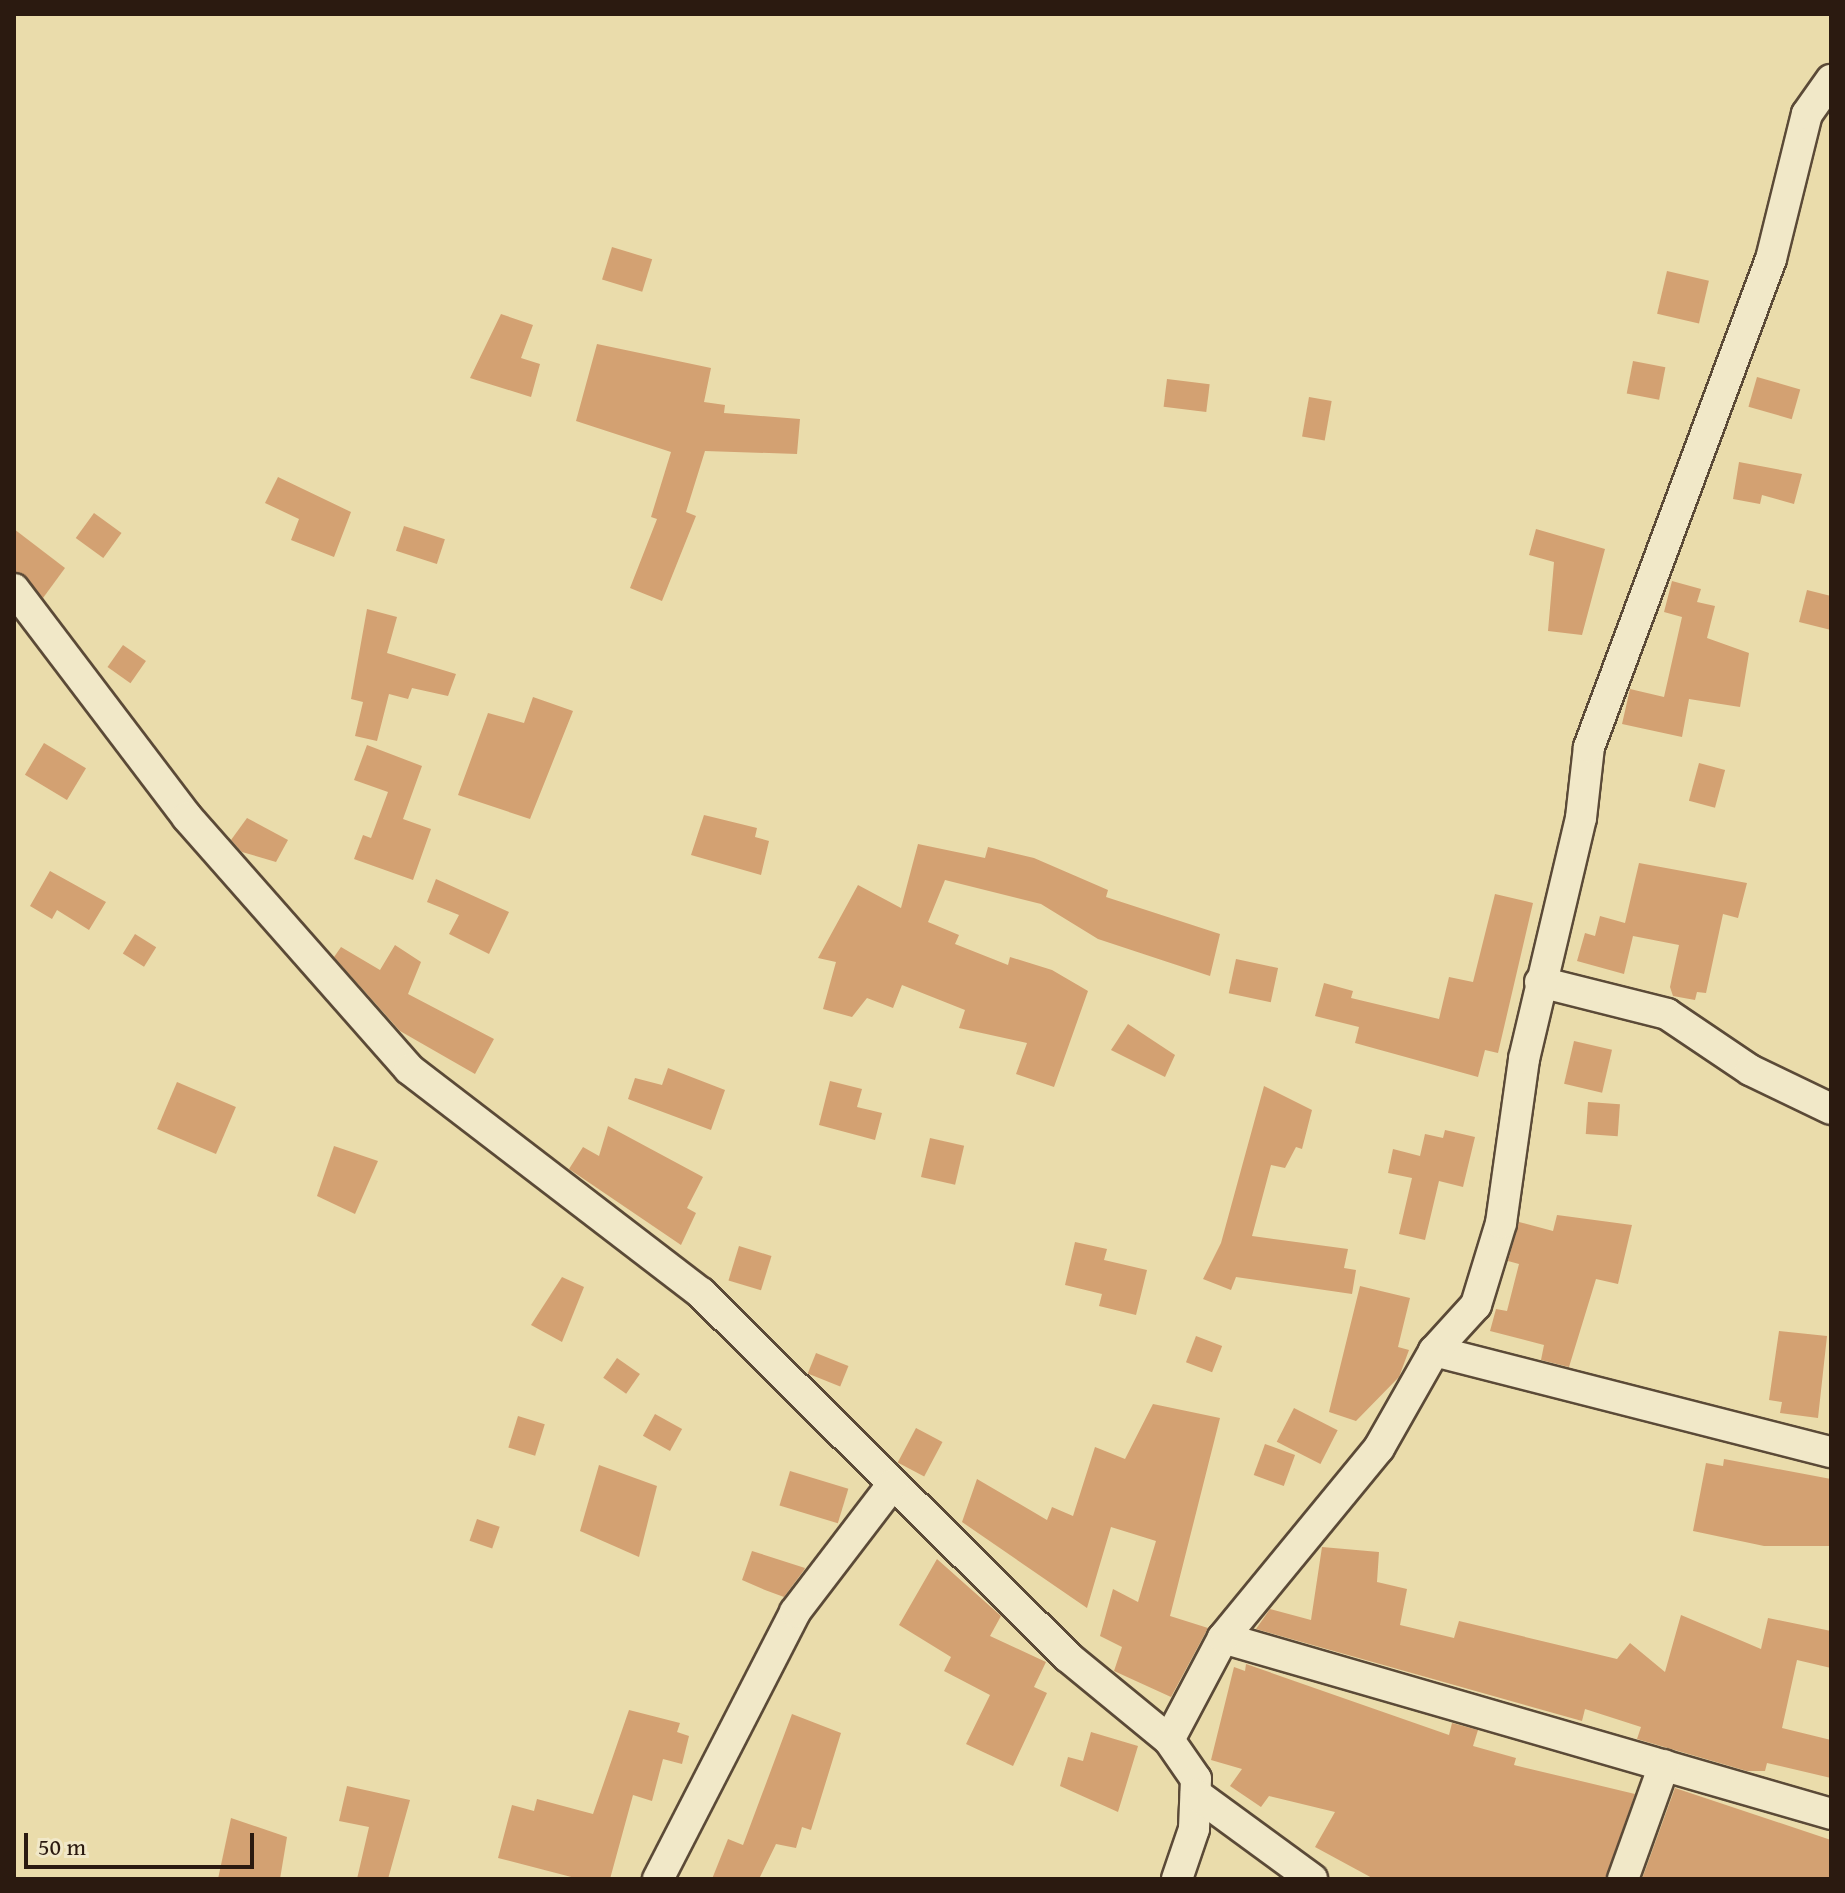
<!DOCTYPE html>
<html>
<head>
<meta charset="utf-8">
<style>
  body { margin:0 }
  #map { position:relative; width:1845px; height:1893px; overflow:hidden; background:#eadcab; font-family:"Gentium Book Plus",serif }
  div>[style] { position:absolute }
  .building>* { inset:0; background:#d3a172; transform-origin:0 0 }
  .roads { filter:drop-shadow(2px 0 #5b4a37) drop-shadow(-2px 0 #5b4a37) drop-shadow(0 2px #5b4a37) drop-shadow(0 -2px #5b4a37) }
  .minor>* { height:30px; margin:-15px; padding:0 15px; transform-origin:15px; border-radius:15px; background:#f1e8c8 }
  span { translate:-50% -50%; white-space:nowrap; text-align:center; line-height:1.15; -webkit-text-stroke:7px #f1e8c8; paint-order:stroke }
  .frame { position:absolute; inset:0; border:16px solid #2b1a10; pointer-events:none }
  .scale { position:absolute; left:24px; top:1833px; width:230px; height:36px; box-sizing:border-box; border:4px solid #2b1a10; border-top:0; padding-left:10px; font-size:24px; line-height:28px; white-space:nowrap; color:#2b1a10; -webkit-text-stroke:6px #f1e8c8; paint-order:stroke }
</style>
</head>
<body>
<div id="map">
  <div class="building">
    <i style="left:612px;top:247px;width:42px;height:34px;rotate:17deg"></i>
    <i style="left:1667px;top:271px;width:43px;height:44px;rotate:13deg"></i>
    <i style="clip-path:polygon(501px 314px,533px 325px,521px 358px,540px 364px,531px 397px,470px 378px)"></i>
    <i style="clip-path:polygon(597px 344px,711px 368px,704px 402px,725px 405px,724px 413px,800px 419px,797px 454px,705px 451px,686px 512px,696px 516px,662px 601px,630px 588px,657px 519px,651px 517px,671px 452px,576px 421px)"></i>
    <i style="left:1633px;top:361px;width:33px;height:33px;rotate:11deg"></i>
    <i style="left:1757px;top:377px;width:45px;height:31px;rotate:16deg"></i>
    <i style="left:1167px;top:379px;width:43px;height:28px;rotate:7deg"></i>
    <i style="left:1309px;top:397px;width:23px;height:40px;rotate:10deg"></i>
    <i style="clip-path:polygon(1739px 462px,1802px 474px,1794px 504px,1762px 495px,1760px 504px,1733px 499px)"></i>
    <i style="clip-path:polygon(278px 477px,351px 512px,334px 557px,291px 540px,299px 519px,265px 503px)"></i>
    <i style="left:94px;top:513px;width:34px;height:31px;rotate:36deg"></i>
    <i style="left:404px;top:526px;width:43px;height:26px;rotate:18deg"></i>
    <i style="clip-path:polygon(14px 529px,65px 568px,43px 598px,14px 571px)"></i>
    <i style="clip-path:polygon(1536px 529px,1605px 549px,1582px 635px,1548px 631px,1554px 562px,1529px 555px)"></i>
    <i style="clip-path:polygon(1672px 581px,1701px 589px,1697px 602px,1715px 606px,1707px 638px,1749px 653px,1740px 707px,1689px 699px,1682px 737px,1622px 724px,1630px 689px,1664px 697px,1682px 617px,1664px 612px)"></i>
    <i style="clip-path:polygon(1807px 590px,1831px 596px,1831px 630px,1799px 622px)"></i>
    <i style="clip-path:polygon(367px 609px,397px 617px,387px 653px,456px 674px,448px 696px,412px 688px,408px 699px,389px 694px,377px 741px,355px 736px,363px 702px,351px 699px)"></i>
    <i style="left:123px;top:645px;width:28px;height:27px;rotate:35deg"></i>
    <i style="clip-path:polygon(533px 697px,573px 711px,530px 819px,458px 795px,488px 713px,524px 723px)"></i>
    <i style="left:44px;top:743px;width:49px;height:37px;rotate:31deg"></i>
    <i style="clip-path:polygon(367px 745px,422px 766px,403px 819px,431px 829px,413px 880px,354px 859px,363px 835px,371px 838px,388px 792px,354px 780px)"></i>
    <i style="left:1699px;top:763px;width:27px;height:39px;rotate:15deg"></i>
    <i style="clip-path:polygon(704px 815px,757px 828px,755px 837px,769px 841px,761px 875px,691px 855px)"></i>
    <i style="clip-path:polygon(247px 818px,288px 840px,276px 862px,242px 852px,231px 840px)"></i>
    <i style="clip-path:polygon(918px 844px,985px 858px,988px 847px,1034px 858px,1108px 890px,1106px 897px,1220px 934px,1210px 976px,1098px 939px,1041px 904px,945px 880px,928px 922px,959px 935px,955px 944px,1008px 965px,1010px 957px,1052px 970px,1088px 991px,1054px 1087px,1016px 1074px,1027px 1043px,959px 1028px,965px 1010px,902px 985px,893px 1008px,867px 998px,852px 1017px,823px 1009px,836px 962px,818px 958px,858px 885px,901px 908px)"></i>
    <i style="clip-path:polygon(1639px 863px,1747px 883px,1738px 918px,1723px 914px,1706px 993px,1697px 992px,1695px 1000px,1673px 996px,1670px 987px,1679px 945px,1633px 936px,1624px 974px,1577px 961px,1585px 933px,1595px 936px,1600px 916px,1625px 923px)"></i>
    <i style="clip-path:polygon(50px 871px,106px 902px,89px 930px,57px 910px,52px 919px,30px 906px)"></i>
    <i style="clip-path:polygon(436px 879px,509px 912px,489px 954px,449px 934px,459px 915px,427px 902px)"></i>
    <i style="clip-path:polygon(1495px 894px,1533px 903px,1498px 1053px,1485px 1050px,1478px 1077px,1355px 1043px,1359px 1027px,1315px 1016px,1324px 983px,1353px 991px,1351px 998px,1439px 1019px,1449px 977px,1473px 982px)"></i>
    <i style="left:135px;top:934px;width:25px;height:23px;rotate:32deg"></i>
    <i style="clip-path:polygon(395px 945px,421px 962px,408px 994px,494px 1039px,475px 1074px,400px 1031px,334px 957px,341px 947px,380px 970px)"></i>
    <i style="left:1236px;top:959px;width:43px;height:35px;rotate:12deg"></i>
    <i style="clip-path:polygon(1128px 1024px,1175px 1055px,1165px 1077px,1111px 1050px)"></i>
    <i style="left:1574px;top:1041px;width:39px;height:44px;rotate:13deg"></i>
    <i style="clip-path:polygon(668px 1068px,725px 1090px,711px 1130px,628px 1099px,635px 1078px,662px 1085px)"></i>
    <i style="clip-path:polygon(830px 1081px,862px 1089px,857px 1107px,882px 1113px,875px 1140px,819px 1125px)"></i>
    <i style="left:177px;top:1082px;width:64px;height:51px;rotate:23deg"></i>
    <i style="clip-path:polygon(1264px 1086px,1312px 1110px,1302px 1149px,1296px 1147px,1285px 1168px,1271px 1165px,1252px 1236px,1348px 1249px,1344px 1268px,1356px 1270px,1352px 1294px,1236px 1277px,1231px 1290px,1203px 1279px,1221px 1243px)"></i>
    <i style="left:1588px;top:1102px;width:32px;height:32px;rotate:4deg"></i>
    <i style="clip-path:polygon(608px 1126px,703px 1177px,687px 1208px,696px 1213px,681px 1245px,569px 1169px,583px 1147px,599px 1156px)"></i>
    <i style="clip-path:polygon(1445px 1130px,1475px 1137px,1463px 1187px,1439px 1181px,1425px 1240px,1399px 1234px,1412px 1178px,1388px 1173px,1393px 1149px,1420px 1156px,1425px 1134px,1443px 1138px)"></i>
    <i style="left:930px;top:1138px;width:35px;height:40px;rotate:13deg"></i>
    <i style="clip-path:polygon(334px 1146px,378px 1161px,355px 1214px,317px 1196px)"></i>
    <i style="clip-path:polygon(1557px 1215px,1632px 1225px,1618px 1284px,1596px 1279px,1569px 1367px,1541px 1360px,1544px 1345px,1490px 1331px,1496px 1309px,1507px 1311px,1519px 1264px,1508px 1261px,1519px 1222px,1553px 1231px)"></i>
    <i style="clip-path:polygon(1075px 1242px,1107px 1249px,1104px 1260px,1147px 1270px,1136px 1315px,1099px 1306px,1102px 1294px,1065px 1285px)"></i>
    <i style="left:739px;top:1246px;width:34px;height:36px;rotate:17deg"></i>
    <i style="clip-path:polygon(562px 1277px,584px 1287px,562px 1342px,531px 1325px)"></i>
    <i style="clip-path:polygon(1360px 1286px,1410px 1298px,1398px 1347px,1409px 1350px,1399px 1377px,1356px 1421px,1329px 1412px)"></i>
    <i style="clip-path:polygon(1779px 1331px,1827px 1336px,1818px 1418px,1780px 1413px,1782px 1402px,1769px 1400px)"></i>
    <i style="left:1196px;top:1336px;width:28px;height:28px;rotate:21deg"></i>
    <i style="left:816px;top:1353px;width:35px;height:22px;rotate:22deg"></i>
    <i style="left:617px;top:1358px;width:28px;height:24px;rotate:35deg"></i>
    <i style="clip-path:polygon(1153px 1404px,1220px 1418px,1170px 1616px,1208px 1628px,1171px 1697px,1114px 1671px,1122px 1647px,1100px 1636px,1113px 1589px,1138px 1602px,1156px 1541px,1111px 1527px,1087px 1608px,962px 1522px,977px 1479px,1047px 1520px,1052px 1507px,1073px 1516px,1095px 1447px,1125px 1459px)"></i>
    <i style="left:1294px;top:1408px;width:49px;height:38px;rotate:27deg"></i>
    <i style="left:655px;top:1414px;width:31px;height:25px;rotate:29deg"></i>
    <i style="left:518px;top:1416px;width:28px;height:33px;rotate:17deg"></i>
    <i style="left:916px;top:1428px;width:30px;height:39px;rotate:28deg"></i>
    <i style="left:1265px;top:1444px;width:32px;height:33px;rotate:20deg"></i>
    <i style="clip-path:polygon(1724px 1459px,1831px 1479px,1831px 1546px,1764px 1546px,1693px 1531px,1706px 1463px,1723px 1466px)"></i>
    <i style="clip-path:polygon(599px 1465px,657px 1486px,639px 1557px,580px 1531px)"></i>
    <i style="left:790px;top:1471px;width:61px;height:36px;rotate:17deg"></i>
    <i style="left:477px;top:1519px;width:24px;height:23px;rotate:19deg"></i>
    <i style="clip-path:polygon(1322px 1547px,1379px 1552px,1377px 1582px,1407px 1589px,1400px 1625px,1454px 1638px,1459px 1621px,1617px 1659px,1630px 1643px,1665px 1672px,1681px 1615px,1761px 1649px,1768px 1618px,1831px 1631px,1831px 1668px,1797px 1660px,1782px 1728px,1831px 1740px,1831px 1778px,1767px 1763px,1765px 1771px,1747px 1771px,1637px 1739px,1641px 1727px,1585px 1709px,1582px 1721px,1256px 1629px,1270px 1609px,1311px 1620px)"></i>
    <i style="clip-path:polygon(752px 1551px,805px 1568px,804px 1570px,784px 1597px,765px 1590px,742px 1580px)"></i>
    <i style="clip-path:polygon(937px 1559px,1001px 1616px,990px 1636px,1046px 1662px,1034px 1687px,1047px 1693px,1013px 1766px,966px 1744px,990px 1695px,944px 1671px,951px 1657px,899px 1625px)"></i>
    <i style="clip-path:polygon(1246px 1664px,1449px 1735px,1452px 1723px,1478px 1730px,1473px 1746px,1516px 1758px,1514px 1765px,1635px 1794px,1605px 1879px,1374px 1879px,1315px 1847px,1335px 1812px,1269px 1796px,1261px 1807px,1230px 1786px,1242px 1769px,1211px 1760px,1234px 1667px,1245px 1671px)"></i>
    <i style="clip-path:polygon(629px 1710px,680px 1723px,677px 1732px,689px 1736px,682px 1764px,663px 1759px,652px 1801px,633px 1795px,610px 1879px,579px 1879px,498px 1858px,512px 1805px,534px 1811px,537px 1799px,593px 1814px)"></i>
    <i style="clip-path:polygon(792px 1714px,841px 1733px,811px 1830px,802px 1827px,796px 1848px,776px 1844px,759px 1879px,712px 1879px,728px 1839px,743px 1845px)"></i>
    <i style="clip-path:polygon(1091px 1732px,1138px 1746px,1118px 1812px,1060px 1786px,1068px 1757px,1083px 1761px)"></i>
    <i style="clip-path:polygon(347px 1786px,410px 1800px,388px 1879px,357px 1879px,369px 1827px,339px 1821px)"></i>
    <i style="clip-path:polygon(1675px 1788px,1831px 1840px,1831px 1879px,1642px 1879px)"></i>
    <i style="clip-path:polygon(231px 1818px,287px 1837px,280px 1879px,218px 1879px)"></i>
  </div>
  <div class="roads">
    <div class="minor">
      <i style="left:14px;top:589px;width:286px;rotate:52.8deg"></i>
      <i style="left:187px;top:817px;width:336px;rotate:48.6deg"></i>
      <i style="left:409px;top:1069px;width:368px;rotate:37.5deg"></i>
      <i style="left:701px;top:1293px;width:517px;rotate:44.76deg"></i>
      <i style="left:1068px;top:1657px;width:131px;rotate:39.4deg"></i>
      <i style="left:1169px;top:1740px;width:47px;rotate:55.3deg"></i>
      <i style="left:1196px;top:1779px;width:50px;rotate:92.3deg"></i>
      <i style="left:1194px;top:1829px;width:53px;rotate:108.8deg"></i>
      <i style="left:1540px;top:982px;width:131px;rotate:14.1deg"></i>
      <i style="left:1667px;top:1014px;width:100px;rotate:34deg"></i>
      <i style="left:1750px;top:1070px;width:90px;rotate:25.7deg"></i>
      <i style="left:1434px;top:1351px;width:410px;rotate:14.3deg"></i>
      <i style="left:1223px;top:1638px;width:633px;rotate:16.14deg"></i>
      <i style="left:1169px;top:1740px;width:115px;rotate:-62.1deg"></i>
      <i style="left:1223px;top:1638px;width:246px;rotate:-50.6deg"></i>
      <i style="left:1379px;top:1448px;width:112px;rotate:-60.4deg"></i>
      <i style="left:1434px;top:1351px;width:62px;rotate:-47.6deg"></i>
      <i style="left:1476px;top:1305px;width:86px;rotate:-73deg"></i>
      <i style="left:1501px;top:1223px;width:166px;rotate:-82deg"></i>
      <i style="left:1524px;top:1059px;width:248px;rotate:-76.7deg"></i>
      <i style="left:1581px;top:818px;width:71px;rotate:-83.6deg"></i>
      <i style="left:1589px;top:747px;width:521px;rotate:-69.55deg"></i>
      <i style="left:1771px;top:259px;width:149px;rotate:-76.1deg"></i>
      <i style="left:1807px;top:114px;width:42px;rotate:-54.8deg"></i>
      <i style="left:1196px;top:1794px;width:144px;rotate:36.2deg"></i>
      <i style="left:658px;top:1879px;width:300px;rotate:-62.8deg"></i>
      <i style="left:795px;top:1612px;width:161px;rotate:-52.6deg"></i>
      <i style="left:1623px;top:1879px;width:121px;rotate:-70.2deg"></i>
    </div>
  </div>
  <div class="frame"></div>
  <div class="scale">50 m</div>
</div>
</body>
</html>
